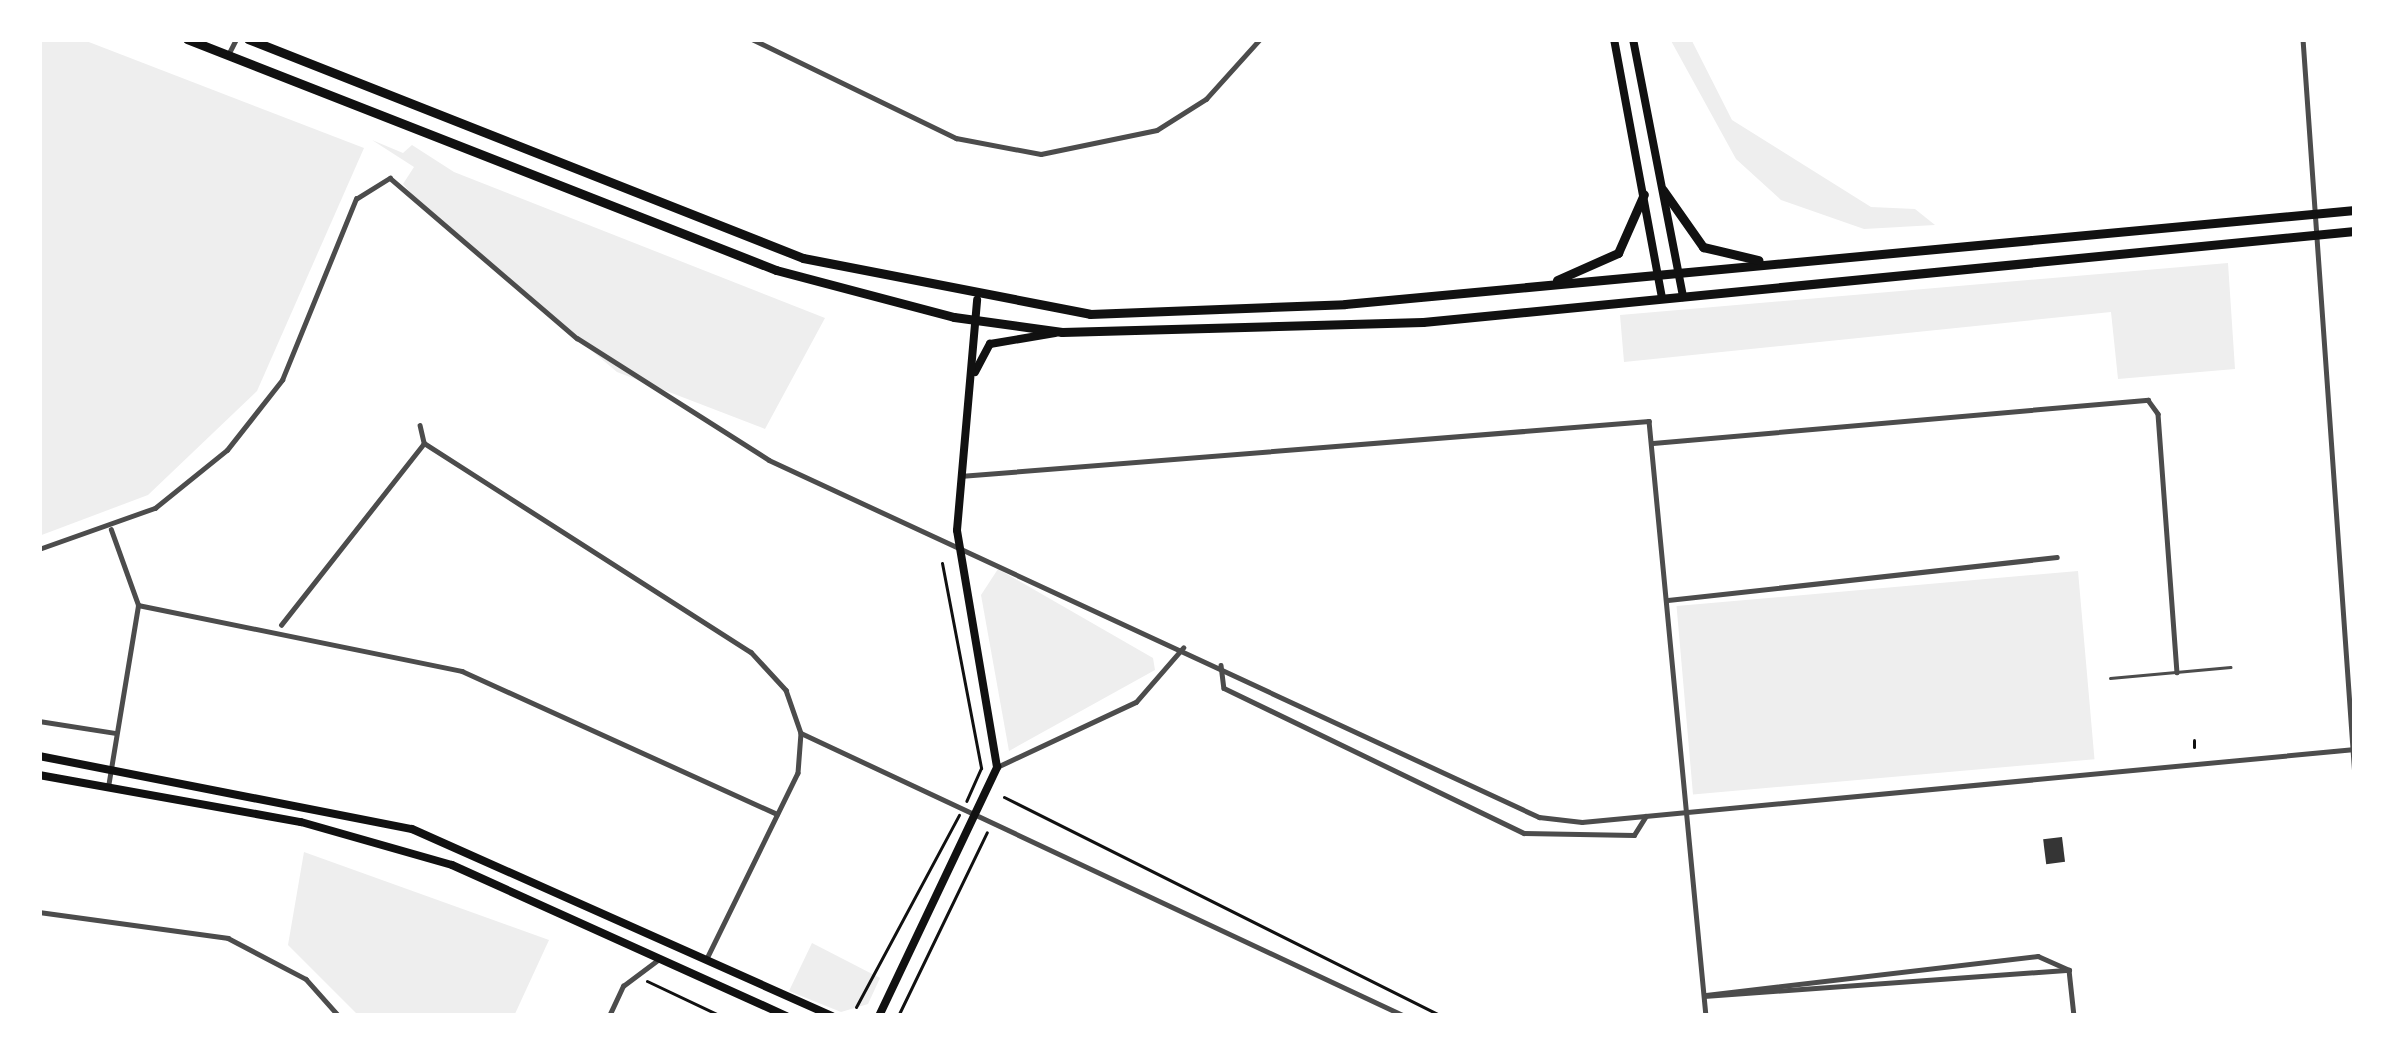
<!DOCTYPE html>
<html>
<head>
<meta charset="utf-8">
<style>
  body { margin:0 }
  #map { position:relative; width:2394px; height:1055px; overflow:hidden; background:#fff; font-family:"Source Sans 3",sans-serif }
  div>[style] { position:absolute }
  .green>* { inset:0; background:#eee; transform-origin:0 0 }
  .building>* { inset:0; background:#353535; transform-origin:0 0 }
  .path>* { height:3px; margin:-1.5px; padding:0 1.5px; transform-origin:1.5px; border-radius:1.5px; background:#111 }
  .service>* { height:3px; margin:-1.5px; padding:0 1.5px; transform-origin:1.5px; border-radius:1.5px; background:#4c4c4c }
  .minor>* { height:4.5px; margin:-2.25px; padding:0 2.25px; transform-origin:2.25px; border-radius:2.25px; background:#4c4c4c }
  .secondary>* { height:8px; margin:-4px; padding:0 4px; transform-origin:4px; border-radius:4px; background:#111 }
  .primary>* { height:8px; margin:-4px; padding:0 4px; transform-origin:4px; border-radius:4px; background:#111 }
  .trunk>* { height:9px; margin:-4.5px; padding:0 4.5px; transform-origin:4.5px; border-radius:4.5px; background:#111 }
  span { translate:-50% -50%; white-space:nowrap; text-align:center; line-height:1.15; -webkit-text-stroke:12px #fff; paint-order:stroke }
  .frame { position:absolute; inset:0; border:42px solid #fff; pointer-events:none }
</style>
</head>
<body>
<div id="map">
  <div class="green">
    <i style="clip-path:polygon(39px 39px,81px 39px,364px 148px,257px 391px,148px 495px,39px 536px)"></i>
    <i style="clip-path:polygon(1670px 39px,1691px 39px,1732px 120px,1871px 207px,1915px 209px,1935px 225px,1864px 229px,1781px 200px,1736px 159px)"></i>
    <i style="clip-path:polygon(372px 140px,403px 153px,412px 145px,454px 172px,825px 318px,765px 429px,617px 372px,428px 213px,403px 184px,414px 167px)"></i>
    <i style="clip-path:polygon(2228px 263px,2235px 369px,2118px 379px,2111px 312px,1624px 362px,1620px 315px)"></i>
    <i style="clip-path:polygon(998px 569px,1153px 658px,1155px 670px,1009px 751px,981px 595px)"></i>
    <i style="left:2078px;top:571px;width:189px;height:403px;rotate:85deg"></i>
    <i style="clip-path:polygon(304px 852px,549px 940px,514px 1016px,359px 1016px,288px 945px)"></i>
    <i style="clip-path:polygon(812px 943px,880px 978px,868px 1004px,841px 1012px,789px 991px)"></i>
  </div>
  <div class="building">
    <i style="left:2062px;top:837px;width:25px;height:19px;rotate:83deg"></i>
  </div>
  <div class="path">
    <i style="left:942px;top:563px;width:209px;rotate:79.2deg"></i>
    <i style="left:981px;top:768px;width:36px;rotate:114deg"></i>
    <i style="left:2194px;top:740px;width:7px;rotate:90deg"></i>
    <i style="left:1004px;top:797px;width:489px;rotate:26.6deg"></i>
    <i style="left:647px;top:981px;width:82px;rotate:25.3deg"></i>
    <i style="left:856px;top:1007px;width:218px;rotate:-61.8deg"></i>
    <i style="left:898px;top:1016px;width:204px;rotate:-64.2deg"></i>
  </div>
  <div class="service">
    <i style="left:2110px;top:678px;width:121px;rotate:-5.2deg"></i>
  </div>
  <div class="minor">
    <i style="left:752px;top:39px;width:227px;rotate:25.9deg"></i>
    <i style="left:956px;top:138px;width:86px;rotate:10.7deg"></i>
    <i style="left:1041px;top:154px;width:118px;rotate:-11.7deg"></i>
    <i style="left:1157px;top:130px;width:58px;rotate:-32.3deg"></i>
    <i style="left:1206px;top:99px;width:81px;rotate:-48deg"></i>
    <i style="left:2303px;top:39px;width:741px;rotate:85.97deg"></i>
    <i style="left:228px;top:55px;width:18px;rotate:-63deg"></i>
    <i style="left:420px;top:425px;width:18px;rotate:77deg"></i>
    <i style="left:424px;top:443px;width:388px;rotate:32.6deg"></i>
    <i style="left:751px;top:652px;width:52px;rotate:47.4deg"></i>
    <i style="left:786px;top:690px;width:46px;rotate:70.8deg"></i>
    <i style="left:801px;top:733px;width:40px;rotate:94.3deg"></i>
    <i style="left:798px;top:773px;width:205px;rotate:116.1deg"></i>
    <i style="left:1653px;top:443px;width:497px;rotate:-5deg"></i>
    <i style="left:2148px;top:400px;width:17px;rotate:54deg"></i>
    <i style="left:2158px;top:414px;width:259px;rotate:85.8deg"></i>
    <i style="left:960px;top:476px;width:691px;rotate:-4.56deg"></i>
    <i style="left:1649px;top:421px;width:598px;rotate:84.53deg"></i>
    <i style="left:39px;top:549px;width:123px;rotate:-19.5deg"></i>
    <i style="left:155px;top:508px;width:92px;rotate:-38.9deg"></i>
    <i style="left:227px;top:450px;width:89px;rotate:-51.8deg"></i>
    <i style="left:282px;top:380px;width:196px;rotate:-67.8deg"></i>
    <i style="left:356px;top:199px;width:40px;rotate:-32deg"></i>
    <i style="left:390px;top:178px;width:246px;rotate:40.6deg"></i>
    <i style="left:577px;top:338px;width:227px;rotate:32.4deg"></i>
    <i style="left:769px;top:460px;width:849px;rotate:24.87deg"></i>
    <i style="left:1539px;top:817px;width:43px;rotate:6.6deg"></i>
    <i style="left:1582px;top:822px;width:776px;rotate:-5.39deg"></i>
    <i style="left:1668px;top:600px;width:391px;rotate:-6.3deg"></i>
    <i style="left:138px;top:605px;width:331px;rotate:11.5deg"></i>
    <i style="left:462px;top:671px;width:346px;rotate:24.4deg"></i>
    <i style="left:281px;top:625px;width:231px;rotate:-51.8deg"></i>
    <i style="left:1221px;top:665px;width:23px;rotate:83deg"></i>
    <i style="left:1224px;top:688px;width:333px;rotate:25.8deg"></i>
    <i style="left:1524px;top:833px;width:110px;rotate:1deg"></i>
    <i style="left:1634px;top:835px;width:22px;rotate:-58deg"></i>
    <i style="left:39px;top:721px;width:78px;rotate:8.9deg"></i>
    <i style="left:801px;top:733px;width:667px;rotate:25.11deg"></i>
    <i style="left:997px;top:767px;width:153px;rotate:-25.1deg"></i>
    <i style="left:1136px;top:702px;width:72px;rotate:-49deg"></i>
    <i style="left:108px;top:787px;width:184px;rotate:-80.6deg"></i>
    <i style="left:138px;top:605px;width:80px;rotate:-109.8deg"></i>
    <i style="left:39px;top:912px;width:191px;rotate:7.8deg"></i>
    <i style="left:228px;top:938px;width:88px;rotate:27.7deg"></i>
    <i style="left:306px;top:979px;width:50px;rotate:48.3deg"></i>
    <i style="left:2069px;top:970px;width:46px;rotate:83.8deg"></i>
    <i style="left:1706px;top:995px;width:334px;rotate:-6.7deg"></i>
    <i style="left:2038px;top:956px;width:34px;rotate:24deg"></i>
    <i style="left:1704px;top:996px;width:366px;rotate:-4.1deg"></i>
    <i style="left:609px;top:1016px;width:33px;rotate:-65deg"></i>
    <i style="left:623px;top:986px;width:45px;rotate:-36.9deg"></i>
  </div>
  <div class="secondary">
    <i style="left:975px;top:372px;width:32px;rotate:-62deg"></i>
    <i style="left:990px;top:344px;width:66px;rotate:-9.6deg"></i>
    <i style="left:879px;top:1016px;width:276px;rotate:-64.6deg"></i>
    <i style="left:997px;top:767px;width:240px;rotate:-99.6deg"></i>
    <i style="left:957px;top:530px;width:231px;rotate:-85deg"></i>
  </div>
  <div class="primary">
    <i style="left:1614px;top:39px;width:264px;rotate:79.5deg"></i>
    <i style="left:1633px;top:39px;width:263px;rotate:79deg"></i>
    <i style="left:39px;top:756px;width:380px;rotate:11.1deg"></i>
    <i style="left:412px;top:829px;width:460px;rotate:24deg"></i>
    <i style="left:39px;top:775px;width:266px;rotate:10.2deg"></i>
    <i style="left:301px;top:822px;width:157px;rotate:15.9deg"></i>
    <i style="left:452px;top:865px;width:367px;rotate:24.3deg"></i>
  </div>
  <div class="trunk">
    <i style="left:187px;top:39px;width:633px;rotate:21.41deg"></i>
    <i style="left:776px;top:270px;width:184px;rotate:14.8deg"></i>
    <i style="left:954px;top:317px;width:109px;rotate:7.9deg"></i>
    <i style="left:1062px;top:332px;width:361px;rotate:-1.6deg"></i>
    <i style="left:1423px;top:322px;width:936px;rotate:-5.58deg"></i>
    <i style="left:248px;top:39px;width:597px;rotate:21.53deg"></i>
    <i style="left:803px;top:258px;width:292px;rotate:11deg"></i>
    <i style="left:1090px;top:314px;width:255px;rotate:-2.2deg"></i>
    <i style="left:1345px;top:304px;width:1014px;rotate:-5.32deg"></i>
    <i style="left:1663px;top:190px;width:70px;rotate:54.9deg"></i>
    <i style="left:1703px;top:247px;width:57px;rotate:13.3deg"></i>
    <i style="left:1557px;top:280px;width:67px;rotate:-23.9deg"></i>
    <i style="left:1618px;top:253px;width:64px;rotate:-66.2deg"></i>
  </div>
  <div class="frame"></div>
</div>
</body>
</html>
